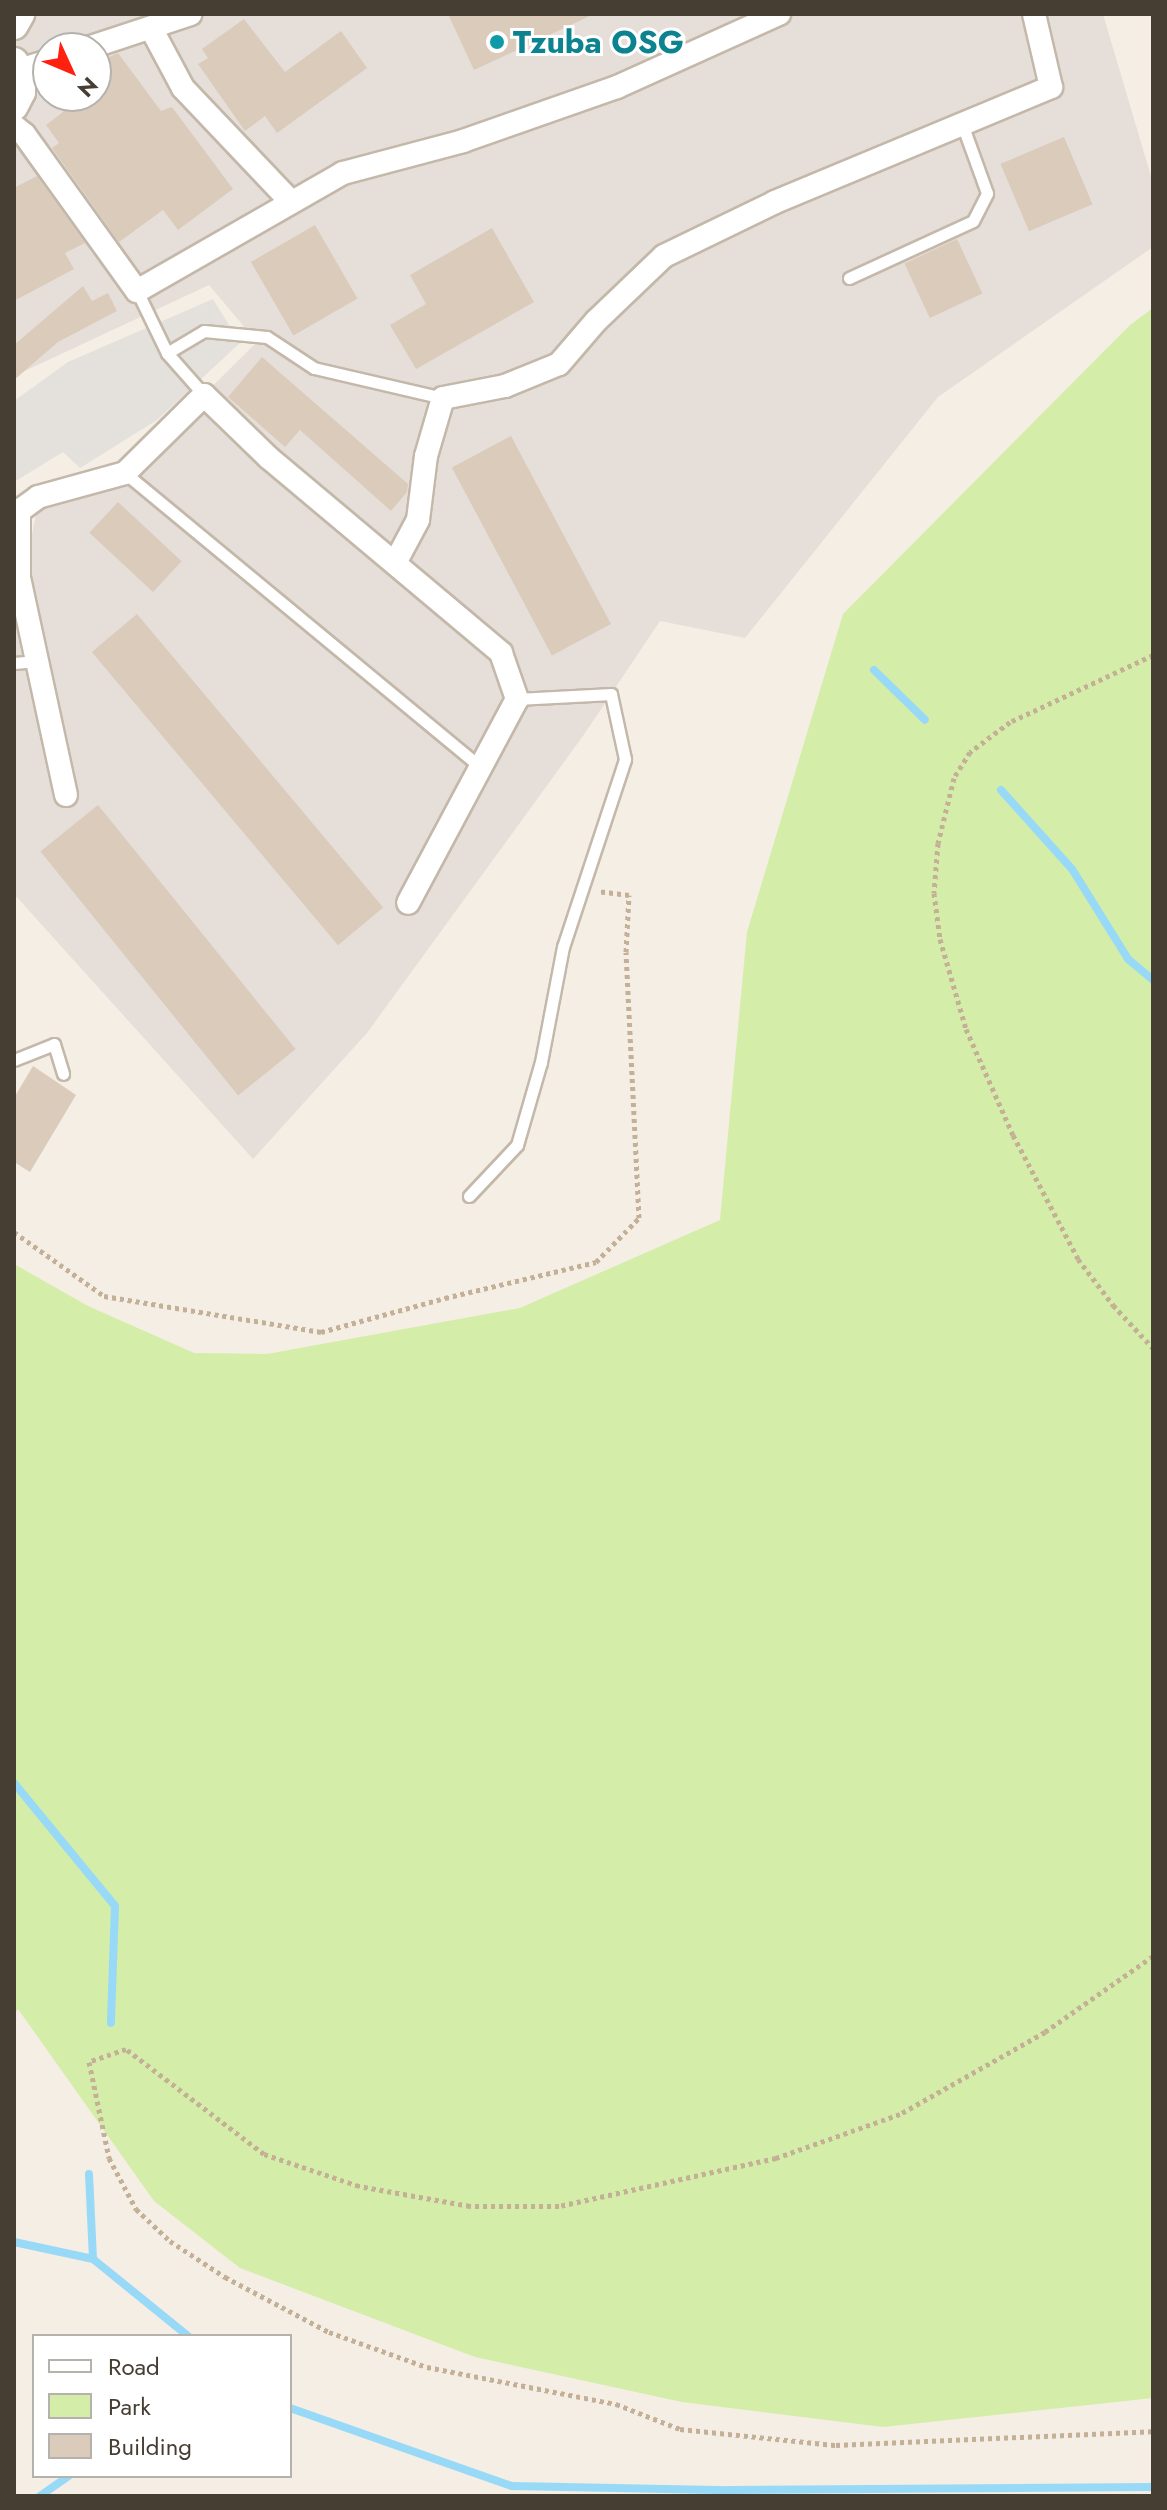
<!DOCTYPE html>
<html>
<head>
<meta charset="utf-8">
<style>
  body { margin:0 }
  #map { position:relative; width:1167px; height:2510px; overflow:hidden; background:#f4eee4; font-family:Jost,sans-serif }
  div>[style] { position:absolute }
  .industrial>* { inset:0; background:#e6dfd9 }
  .green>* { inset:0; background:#d4eda8 }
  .parking>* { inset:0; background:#e4e1dd }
  .stream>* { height:8px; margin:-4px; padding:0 4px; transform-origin:4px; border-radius:4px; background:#99d9f8 }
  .building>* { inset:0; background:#dacbbb; transform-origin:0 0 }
  .path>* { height:5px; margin-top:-2.5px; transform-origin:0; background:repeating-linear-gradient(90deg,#c4b096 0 4px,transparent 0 8px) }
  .roads { filter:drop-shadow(2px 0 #c3b8a9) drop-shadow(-2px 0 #c3b8a9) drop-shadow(0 2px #c3b8a9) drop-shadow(0 -2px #c3b8a9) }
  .service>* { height:11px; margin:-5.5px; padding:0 5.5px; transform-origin:5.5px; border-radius:5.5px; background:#fff }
  .minor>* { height:22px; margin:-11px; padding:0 11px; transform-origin:11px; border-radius:11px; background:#fff }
  .tertiary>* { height:28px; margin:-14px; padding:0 14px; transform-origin:14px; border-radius:14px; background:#fff }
  .dots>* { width:22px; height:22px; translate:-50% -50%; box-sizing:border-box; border:4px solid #fff; border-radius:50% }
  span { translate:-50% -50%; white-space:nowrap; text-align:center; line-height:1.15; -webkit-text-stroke:6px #fff; paint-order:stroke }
  .culture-label { font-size:32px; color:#0d838f; font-weight:700 }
  .left { translate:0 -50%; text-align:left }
  .frame { position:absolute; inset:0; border:16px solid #473e33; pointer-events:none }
  .legend { position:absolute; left:32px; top:2334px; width:260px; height:144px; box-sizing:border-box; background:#fff; border:2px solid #b5b2ad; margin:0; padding:10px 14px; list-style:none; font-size:24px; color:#473e33 }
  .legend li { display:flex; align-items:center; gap:16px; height:40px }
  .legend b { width:40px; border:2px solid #b5b2ad }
  .north { position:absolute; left:32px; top:32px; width:80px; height:80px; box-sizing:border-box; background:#fff; border:2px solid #b5b2ad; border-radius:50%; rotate:134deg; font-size:22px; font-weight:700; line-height:32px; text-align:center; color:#473e33 }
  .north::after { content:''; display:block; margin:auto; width:28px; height:36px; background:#ff2110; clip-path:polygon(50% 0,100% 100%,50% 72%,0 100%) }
</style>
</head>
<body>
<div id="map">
  <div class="industrial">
    <i style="clip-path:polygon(evenodd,23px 14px,1103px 14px,1153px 183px,1153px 247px,938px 397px,745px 638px,660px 621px,583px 736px,367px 1033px,253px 1159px,14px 894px,14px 582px,30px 545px,37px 509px,125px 473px,257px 342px,209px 285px,14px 376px,14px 31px,23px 14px,48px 48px,96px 48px,96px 96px,48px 96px,48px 48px)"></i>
  </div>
  <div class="green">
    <i style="clip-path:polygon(1153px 308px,1153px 2398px,883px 2427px,682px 2402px,475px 2357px,240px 2268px,154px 2201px,18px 2009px,14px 2014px,14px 1264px,88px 1306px,194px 1353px,267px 1354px,520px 1308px,720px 1220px,747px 932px,843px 614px,1130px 325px)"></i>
  </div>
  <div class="parking">
    <i style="clip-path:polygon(213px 299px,240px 343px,157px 420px,80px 468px,63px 452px,14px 482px,14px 401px,68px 362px)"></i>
  </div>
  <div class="stream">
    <i style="left:874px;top:670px;width:71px;rotate:44.4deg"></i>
    <i style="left:1001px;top:790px;width:106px;rotate:48.1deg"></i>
    <i style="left:1072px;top:869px;width:106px;rotate:58.1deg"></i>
    <i style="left:1128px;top:959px;width:33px;rotate:40deg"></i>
    <i style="left:14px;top:1783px;width:159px;rotate:50.6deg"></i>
    <i style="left:115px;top:1906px;width:117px;rotate:92deg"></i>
    <i style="left:89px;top:2174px;width:85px;rotate:87.3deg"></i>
    <i style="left:93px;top:2259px;width:122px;rotate:39deg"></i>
    <i style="left:14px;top:2242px;width:81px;rotate:12.1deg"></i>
    <i style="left:290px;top:2408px;width:235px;rotate:19.4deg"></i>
    <i style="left:512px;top:2486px;width:218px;rotate:1.1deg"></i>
    <i style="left:730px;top:2490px;width:423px;rotate:-0.4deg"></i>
    <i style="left:40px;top:2496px;width:35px;rotate:-35deg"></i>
  </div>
  <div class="building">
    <i style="clip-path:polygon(448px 14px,594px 14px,474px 70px)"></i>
    <i style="clip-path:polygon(244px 19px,285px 72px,341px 31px,367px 68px,277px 133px,265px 116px,245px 131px,198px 64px,208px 58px,202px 49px)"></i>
    <i style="clip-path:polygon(118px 53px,161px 111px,172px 107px,233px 189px,178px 230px,163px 210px,119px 242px,52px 148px,59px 143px,46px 125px,84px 96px,96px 96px,96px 63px)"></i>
    <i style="left:1064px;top:137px;width:73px;height:69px;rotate:67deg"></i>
    <i style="clip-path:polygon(37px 176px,85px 243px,65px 253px,74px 269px,14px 301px,14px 188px)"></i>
    <i style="left:315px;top:225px;width:85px;height:74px;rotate:60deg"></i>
    <i style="clip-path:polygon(492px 228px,534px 302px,416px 369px,390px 325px,426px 304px,410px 275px)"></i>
    <i style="left:957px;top:239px;width:60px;height:58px;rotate:65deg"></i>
    <i style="clip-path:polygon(83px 286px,92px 301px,108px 293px,117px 311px,58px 342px,14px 380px,14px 345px)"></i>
    <i style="clip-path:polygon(262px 357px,408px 484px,407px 492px,391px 511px,300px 430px,285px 447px,228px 397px)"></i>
    <i style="left:511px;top:436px;width:213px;height:67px;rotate:62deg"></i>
    <i style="left:118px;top:502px;width:87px;height:42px;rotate:43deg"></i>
    <i style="left:137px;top:614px;width:383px;height:59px;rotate:50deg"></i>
    <i style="left:98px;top:805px;width:314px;height:74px;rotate:51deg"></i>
    <i style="clip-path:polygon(33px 1066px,76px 1095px,30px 1172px,14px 1162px,14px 1098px)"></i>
  </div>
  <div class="path">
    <i style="left:1153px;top:655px;width:158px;rotate:154.9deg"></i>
    <i style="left:1010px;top:722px;width:50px;rotate:143.1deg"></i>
    <i style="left:970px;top:752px;width:31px;rotate:122deg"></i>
    <i style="left:954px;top:778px;width:67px;rotate:103.8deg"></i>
    <i style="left:938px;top:843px;width:50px;rotate:94.6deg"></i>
    <i style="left:934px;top:893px;width:46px;rotate:82.6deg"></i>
    <i style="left:940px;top:939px;width:94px;rotate:73.9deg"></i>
    <i style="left:966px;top:1029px;width:116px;rotate:66.1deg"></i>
    <i style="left:1013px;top:1135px;width:140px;rotate:62.3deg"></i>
    <i style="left:1078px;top:1259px;width:58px;rotate:52.7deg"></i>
    <i style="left:1113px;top:1305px;width:59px;rotate:47.1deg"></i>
    <i style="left:14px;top:1232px;width:110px;rotate:35.4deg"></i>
    <i style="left:104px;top:1296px;width:220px;rotate:9.4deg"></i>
    <i style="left:321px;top:1332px;width:129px;rotate:-15.3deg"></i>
    <i style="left:445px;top:1298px;width:155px;rotate:-13.4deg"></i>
    <i style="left:596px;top:1262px;width:62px;rotate:-45.7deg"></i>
    <i style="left:639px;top:1218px;width:266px;rotate:-92.8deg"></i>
    <i style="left:626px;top:952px;width:57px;rotate:-87deg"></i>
    <i style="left:629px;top:895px;width:32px;rotate:-173deg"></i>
    <i style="left:1153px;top:1956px;width:132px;rotate:144.9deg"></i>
    <i style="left:1045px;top:2032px;width:167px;rotate:150.5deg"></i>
    <i style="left:900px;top:2114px;width:132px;rotate:160.5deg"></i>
    <i style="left:776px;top:2158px;width:222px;rotate:167.5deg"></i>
    <i style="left:559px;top:2206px;width:89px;rotate:180deg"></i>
    <i style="left:470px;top:2206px;width:113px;rotate:-169.8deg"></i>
    <i style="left:359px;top:2186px;width:100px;rotate:-161.4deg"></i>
    <i style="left:264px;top:2154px;width:173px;rotate:-142.7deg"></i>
    <i style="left:126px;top:2049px;width:39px;rotate:161deg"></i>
    <i style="left:89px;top:2062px;width:98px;rotate:78.2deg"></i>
    <i style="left:109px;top:2158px;width:58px;rotate:62.1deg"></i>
    <i style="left:136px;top:2209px;width:47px;rotate:43.3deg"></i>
    <i style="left:170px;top:2241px;width:66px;rotate:33.2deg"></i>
    <i style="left:225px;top:2277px;width:118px;rotate:27.9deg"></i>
    <i style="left:329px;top:2332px;width:104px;rotate:19.7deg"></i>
    <i style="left:427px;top:2367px;width:193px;rotate:11.1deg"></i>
    <i style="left:616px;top:2404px;width:69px;rotate:21.3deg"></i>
    <i style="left:680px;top:2429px;width:157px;rotate:5.9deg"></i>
    <i style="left:836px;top:2445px;width:317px;rotate:-2.5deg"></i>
  </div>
  <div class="roads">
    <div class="service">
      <i style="left:849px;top:278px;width:136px;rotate:-24.7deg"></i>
      <i style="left:973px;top:221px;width:31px;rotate:-63deg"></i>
      <i style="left:987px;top:193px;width:73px;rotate:-109.9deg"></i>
      <i style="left:137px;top:291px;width:69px;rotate:64.2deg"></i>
      <i style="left:167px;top:353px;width:56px;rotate:48.6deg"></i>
      <i style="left:167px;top:353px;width:43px;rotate:-30.7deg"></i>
      <i style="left:204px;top:331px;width:63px;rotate:5.4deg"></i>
      <i style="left:267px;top:337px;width:56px;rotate:33.4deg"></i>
      <i style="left:314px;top:368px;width:132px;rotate:13.1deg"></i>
      <i style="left:125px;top:473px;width:462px;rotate:39.6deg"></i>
      <i style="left:14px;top:663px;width:23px;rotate:-5deg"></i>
      <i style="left:14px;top:1060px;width:43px;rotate:-21.8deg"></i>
      <i style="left:54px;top:1044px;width:31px;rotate:73deg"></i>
      <i style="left:469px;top:1196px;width:70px;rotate:-46.7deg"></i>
      <i style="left:517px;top:1145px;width:86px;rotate:-73.9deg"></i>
      <i style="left:541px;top:1062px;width:117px;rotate:-79.2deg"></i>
      <i style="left:563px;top:947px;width:198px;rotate:-71.7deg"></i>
      <i style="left:625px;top:759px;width:66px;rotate:-102.2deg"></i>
      <i style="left:611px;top:694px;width:94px;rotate:177deg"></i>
    </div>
    <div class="minor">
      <i style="left:151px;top:28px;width:68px;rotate:61.9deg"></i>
      <i style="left:183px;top:88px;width:157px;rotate:46.5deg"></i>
      <i style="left:88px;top:48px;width:108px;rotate:-18.3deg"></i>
      <i style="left:19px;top:70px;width:30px;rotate:-17deg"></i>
      <i style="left:14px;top:126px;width:13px;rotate:39deg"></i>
      <i style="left:24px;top:134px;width:193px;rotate:54.3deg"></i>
      <i style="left:137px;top:291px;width:237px;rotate:-29.8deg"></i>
      <i style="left:343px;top:173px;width:124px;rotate:-14.9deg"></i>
      <i style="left:463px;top:141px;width:163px;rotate:-19.3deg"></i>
      <i style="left:617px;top:87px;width:178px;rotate:-24.3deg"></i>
      <i style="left:395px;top:563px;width:49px;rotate:-61.9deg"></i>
      <i style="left:418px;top:520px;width:64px;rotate:-82.9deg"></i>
      <i style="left:426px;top:456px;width:60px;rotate:-73.7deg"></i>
      <i style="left:443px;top:398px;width:63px;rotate:-11deg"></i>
      <i style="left:505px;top:386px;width:58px;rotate:-22.2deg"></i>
      <i style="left:559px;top:364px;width:57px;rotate:-49.3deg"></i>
      <i style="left:596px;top:321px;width:94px;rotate:-43.7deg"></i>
      <i style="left:664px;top:256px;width:123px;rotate:-25.9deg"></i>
      <i style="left:775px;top:202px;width:299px;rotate:-22.6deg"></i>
      <i style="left:1051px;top:87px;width:75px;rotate:-103.1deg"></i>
      <i style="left:66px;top:795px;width:223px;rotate:-102.2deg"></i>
      <i style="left:19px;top:577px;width:66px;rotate:-90deg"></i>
      <i style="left:19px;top:511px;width:24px;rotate:-36deg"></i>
      <i style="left:38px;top:497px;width:90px;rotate:-15.4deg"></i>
      <i style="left:125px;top:473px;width:111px;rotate:-44.6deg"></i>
      <i style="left:204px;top:395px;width:91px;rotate:44.1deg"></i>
      <i style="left:269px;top:458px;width:303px;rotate:40deg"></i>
      <i style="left:501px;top:653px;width:49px;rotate:70.8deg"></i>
      <i style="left:517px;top:699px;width:231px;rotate:118.1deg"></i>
    </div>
    <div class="tertiary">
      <i style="left:14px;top:25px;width:13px;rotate:-61deg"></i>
      <i style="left:14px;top:62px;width:20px;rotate:70deg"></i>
      <i style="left:21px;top:81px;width:11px;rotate:90deg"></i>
      <i style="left:21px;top:92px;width:16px;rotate:117deg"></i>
    </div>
  </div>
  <div class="dots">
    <i style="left:497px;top:42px;background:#0f9aa8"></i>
  </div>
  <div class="culture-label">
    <span class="left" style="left:513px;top:42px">Tzuba OSG</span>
  </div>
  <div class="frame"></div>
  <ul class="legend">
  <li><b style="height:10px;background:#fff"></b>Road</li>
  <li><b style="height:22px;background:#d4eda8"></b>Park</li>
  <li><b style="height:22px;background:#dacbbb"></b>Building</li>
  </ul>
  <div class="north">N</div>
</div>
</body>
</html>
